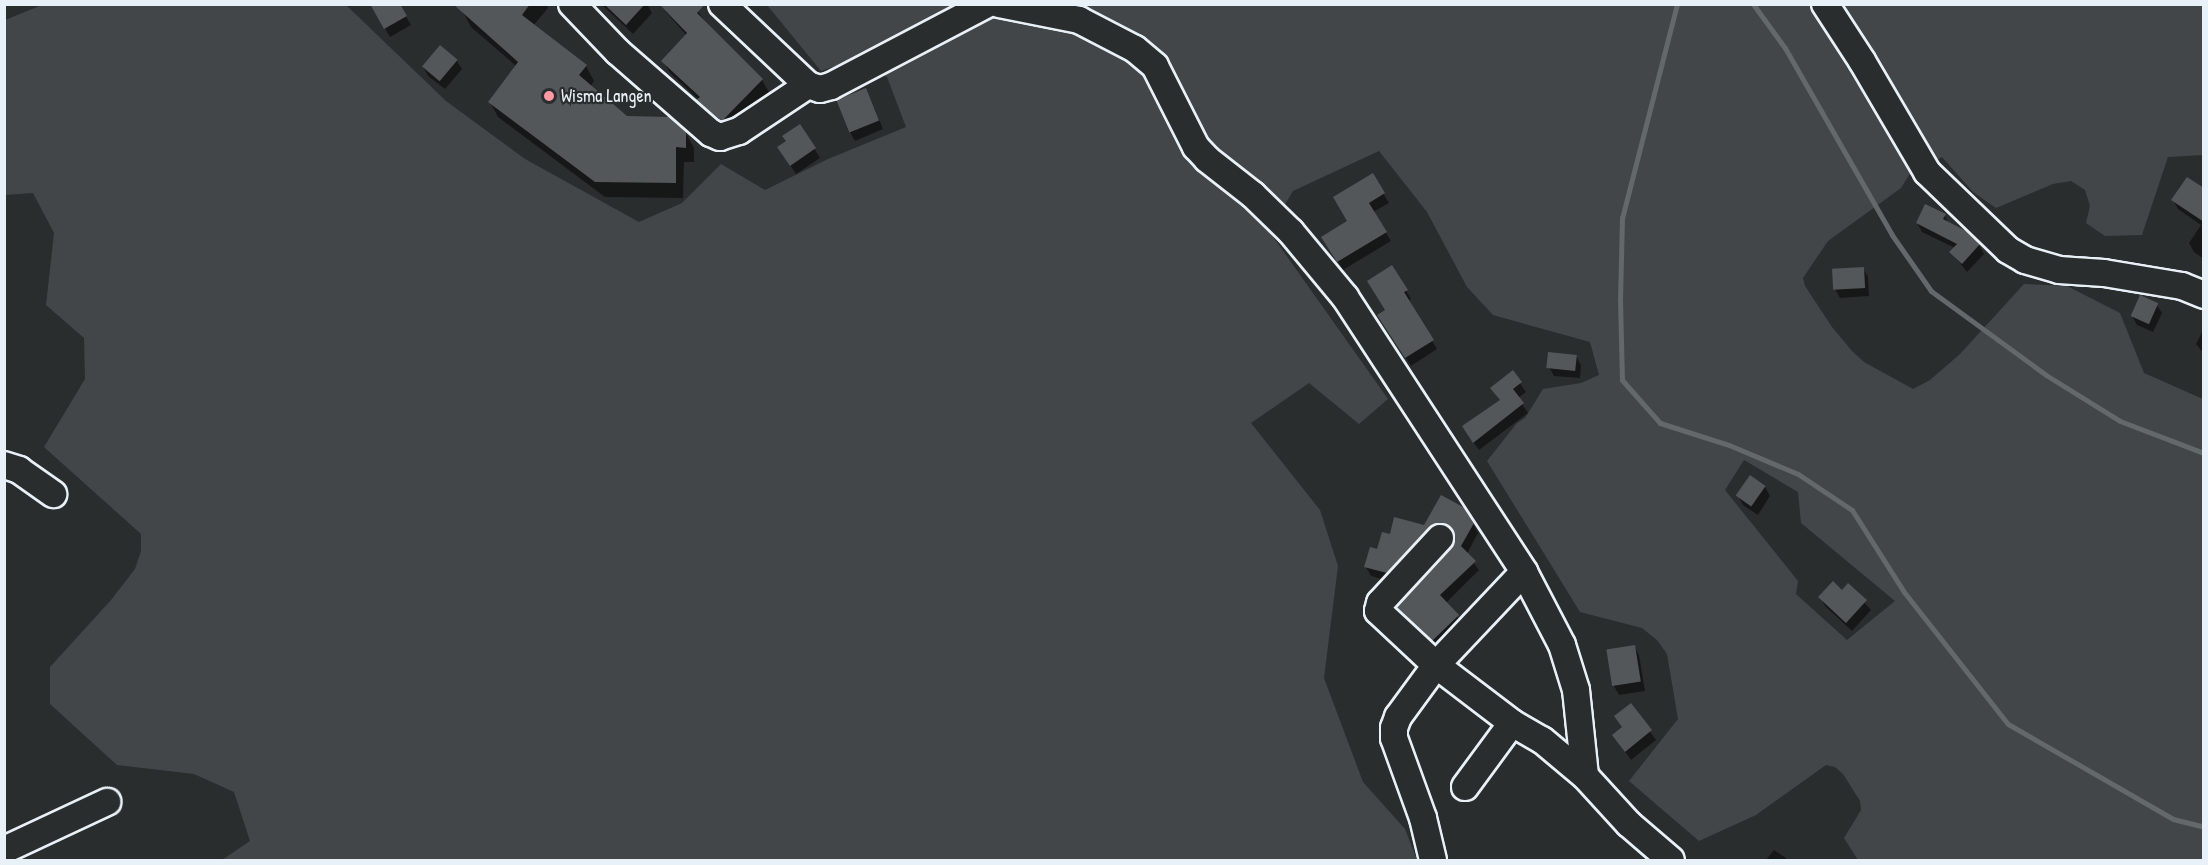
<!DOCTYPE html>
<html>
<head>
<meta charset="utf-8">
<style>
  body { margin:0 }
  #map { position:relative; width:2208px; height:865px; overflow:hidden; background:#2a2d2e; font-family:"Patrick Hand",sans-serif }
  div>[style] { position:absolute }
  .green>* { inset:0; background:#424648 }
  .shadow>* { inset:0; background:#0007 }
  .stream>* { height:5px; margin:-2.5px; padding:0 2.5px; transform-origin:2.5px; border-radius:2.5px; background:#63686b }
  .building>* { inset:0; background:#535759; transform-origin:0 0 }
  .roads { filter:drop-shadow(2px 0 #e8f1f8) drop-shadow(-2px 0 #e8f1f8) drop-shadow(0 2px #e8f1f8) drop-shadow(0 -2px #e8f1f8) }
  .minor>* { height:26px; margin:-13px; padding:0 13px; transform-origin:13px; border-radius:13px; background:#2a2d2e }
  .dots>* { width:16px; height:16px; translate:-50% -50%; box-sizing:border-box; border:3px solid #2a2d2e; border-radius:50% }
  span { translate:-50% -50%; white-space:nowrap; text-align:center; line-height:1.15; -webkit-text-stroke:4.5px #2a2d2e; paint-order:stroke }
  .poi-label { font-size:18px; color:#e8f1f8 }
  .left { translate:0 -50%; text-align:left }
  .frame { position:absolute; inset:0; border:6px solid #e8f1f8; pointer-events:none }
</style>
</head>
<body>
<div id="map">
  <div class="green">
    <i style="clip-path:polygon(evenodd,42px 5px,346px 5px,446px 101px,525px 159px,639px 222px,682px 203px,721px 164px,765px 190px,828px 159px,906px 127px,887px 77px,856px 59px,821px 71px,767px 5px,2203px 5px,2203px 155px,2168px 157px,2142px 235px,2105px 236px,2086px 223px,2090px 206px,2085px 190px,2071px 181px,2053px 184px,1996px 208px,1973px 192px,1942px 157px,1909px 175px,1901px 188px,1828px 241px,1803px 278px,1805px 286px,1832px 327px,1852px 351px,1864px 362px,1913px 389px,1930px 380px,1960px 354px,2024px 284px,2067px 286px,2120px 313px,2144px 373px,2203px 399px,2203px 860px,1858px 860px,1844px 838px,1861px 810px,1860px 801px,1843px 774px,1835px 767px,1826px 765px,1756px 815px,1699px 841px,1629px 781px,1678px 719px,1667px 654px,1657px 640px,1642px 628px,1580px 612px,1487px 461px,1517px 423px,1525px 418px,1543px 389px,1581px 383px,1599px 375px,1590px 342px,1493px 315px,1467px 287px,1427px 212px,1379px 151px,1293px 191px,1269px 231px,1388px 399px,1359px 424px,1309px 383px,1251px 423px,1320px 510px,1338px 566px,1324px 678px,1363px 782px,1405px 829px,1417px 860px,222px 860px,250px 841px,234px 792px,194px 774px,117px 765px,50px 704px,50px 667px,111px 600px,135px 569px,141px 551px,141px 534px,44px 447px,85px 379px,84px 338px,46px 305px,54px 233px,33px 193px,5px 195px,5px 20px,42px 5px,1744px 460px,1798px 492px,1801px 523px,1895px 601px,1847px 640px,1796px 594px,1798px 581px,1725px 490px,1744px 460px)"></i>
  </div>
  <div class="shadow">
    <i style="clip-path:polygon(399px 4px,411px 25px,390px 37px,371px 5px)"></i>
    <i style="clip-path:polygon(468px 4px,546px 4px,548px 8px,533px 26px,586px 66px,594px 81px,590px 87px,627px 118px,685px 132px,694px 148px,694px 162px,684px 162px,683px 198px,605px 197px,498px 117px,490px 102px,516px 66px,471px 27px,463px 12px)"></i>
    <i style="clip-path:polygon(601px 4px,647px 4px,652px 13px,633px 34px)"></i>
    <i style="clip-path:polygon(659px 4px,693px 4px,706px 23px,762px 80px,769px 92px,729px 133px,705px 113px,699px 100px,670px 73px,663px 61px,687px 36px)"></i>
    <i style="clip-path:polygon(457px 61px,462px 69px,445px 89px,428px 76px,423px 67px)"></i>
    <i style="clip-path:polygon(870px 98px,883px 129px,855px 141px,850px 132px)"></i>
    <i style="clip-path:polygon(800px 126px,820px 158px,796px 174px,784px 156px,788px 142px)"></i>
    <i style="clip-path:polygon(1372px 175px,1389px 203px,1373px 212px,1391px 241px,1343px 270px,1323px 237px,1349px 222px)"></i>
    <i style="clip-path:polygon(2204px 189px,2204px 259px,2194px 252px,2189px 243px,2201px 225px,2178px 209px,2173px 200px)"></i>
    <i style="clip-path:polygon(1944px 215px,1949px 224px,1979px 245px,1984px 254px,1967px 272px,1951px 252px,1955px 248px,1922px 232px,1917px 223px)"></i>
    <i style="clip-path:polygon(1392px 267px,1411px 299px,1408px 301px,1437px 349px,1411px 366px,1384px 324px)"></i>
    <i style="clip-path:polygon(1863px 268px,1868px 277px,1869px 296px,1840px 298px,1835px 289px)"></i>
    <i style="clip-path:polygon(2156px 304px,2162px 313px,2153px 332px,2137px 325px,2132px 316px)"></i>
    <i style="clip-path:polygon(2204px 328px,2204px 354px,2196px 344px)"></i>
    <i style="clip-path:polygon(1576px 356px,1581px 365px,1580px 378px,1554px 376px,1549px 367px)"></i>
    <i style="clip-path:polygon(1512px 372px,1526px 392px,1518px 398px,1528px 413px,1479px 450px,1469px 436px,1501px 402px,1492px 389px)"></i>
    <i style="clip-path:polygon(1750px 477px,1765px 487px,1770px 496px,1758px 515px,1743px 505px,1738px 496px)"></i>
    <i style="clip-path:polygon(1442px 497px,1473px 524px,1478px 533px,1467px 554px,1479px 570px,1446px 603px,1463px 625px,1438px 649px,1404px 616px,1398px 607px,1453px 548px,1455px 536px,1450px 532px,1392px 582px,1371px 576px,1366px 567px,1391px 536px,1425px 527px)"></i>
    <i style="clip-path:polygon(1848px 585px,1871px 610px,1852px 631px,1825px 606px,1820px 597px,1842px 592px)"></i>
    <i style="clip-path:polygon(1634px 646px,1639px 655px,1645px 691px,1619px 695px,1614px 686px)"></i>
    <i style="clip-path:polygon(1631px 705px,1656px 740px,1631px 760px,1614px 736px,1623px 728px)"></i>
    <i style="clip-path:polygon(1774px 850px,1786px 858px,1787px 860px,1766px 860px)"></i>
  </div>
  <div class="stream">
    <i style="left:1677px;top:4px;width:221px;rotate:104.4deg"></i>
    <i style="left:1622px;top:218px;width:81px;rotate:91.4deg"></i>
    <i style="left:1620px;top:299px;width:81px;rotate:88.6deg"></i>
    <i style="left:1622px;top:380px;width:57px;rotate:48.5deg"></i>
    <i style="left:1660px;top:423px;width:72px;rotate:17.7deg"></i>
    <i style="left:1729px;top:445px;width:75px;rotate:22.8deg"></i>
    <i style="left:1798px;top:474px;width:65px;rotate:33.7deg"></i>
    <i style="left:1852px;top:510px;width:97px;rotate:57.6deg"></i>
    <i style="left:1904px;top:592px;width:168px;rotate:51.8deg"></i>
    <i style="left:2008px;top:724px;width:190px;rotate:29.9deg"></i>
    <i style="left:2173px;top:819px;width:32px;rotate:14deg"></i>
    <i style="left:1753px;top:4px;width:54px;rotate:54deg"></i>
    <i style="left:1785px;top:48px;width:215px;rotate:60.2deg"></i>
    <i style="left:1892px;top:235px;width:68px;rotate:55.1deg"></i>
    <i style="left:1931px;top:291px;width:142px;rotate:36.1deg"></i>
    <i style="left:2046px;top:375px;width:87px;rotate:31.9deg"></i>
    <i style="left:2120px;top:421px;width:90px;rotate:20.9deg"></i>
  </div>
  <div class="building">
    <i style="clip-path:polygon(370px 4px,400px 4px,407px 16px,384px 29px)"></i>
    <i style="clip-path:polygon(453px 4px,530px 4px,522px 15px,587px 65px,579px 75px,627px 116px,670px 117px,686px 131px,686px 148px,676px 147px,676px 183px,595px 182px,488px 102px,518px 62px)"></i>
    <i style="clip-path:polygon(604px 4px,645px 4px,626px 25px)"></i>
    <i style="clip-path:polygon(659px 4px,705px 4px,697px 13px,763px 79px,722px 121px,696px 100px,700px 97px,661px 61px,687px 33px)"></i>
    <i style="left:440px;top:45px;width:23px;height:28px;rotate:40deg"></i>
    <i style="left:866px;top:88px;width:35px;height:32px;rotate:68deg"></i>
    <i style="clip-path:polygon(800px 124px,816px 148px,790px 166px,777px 147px,786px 141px,782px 136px)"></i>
    <i style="clip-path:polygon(1373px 173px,1385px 193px,1369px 203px,1387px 232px,1337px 262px,1321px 237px,1347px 221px,1333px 197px)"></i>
    <i style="clip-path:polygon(2187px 177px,2204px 188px,2204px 222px,2171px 200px)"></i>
    <i style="clip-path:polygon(1925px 204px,1946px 214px,1943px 219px,1966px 231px,1980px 244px,1962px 264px,1949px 252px,1957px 244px,1916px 223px)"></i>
    <i style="clip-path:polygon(1392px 265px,1408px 290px,1404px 292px,1434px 340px,1405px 358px,1377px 315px,1385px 310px,1367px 281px)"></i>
    <i style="left:1864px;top:267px;width:21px;height:32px;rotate:87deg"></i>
    <i style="left:2140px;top:295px;width:20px;height:23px;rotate:24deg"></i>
    <i style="left:1548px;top:352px;width:29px;height:16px;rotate:6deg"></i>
    <i style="clip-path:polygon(1513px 370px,1522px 382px,1513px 389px,1524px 403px,1473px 443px,1462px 426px,1500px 400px,1490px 388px)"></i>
    <i style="left:1750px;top:475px;width:19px;height:25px;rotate:35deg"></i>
    <i style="clip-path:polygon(1441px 495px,1465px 508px,1474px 523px,1461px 546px,1476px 561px,1440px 595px,1459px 615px,1432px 641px,1397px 607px,1451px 548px,1455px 541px,1451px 527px,1443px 523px,1429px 527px,1387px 573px,1364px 567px,1370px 547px,1377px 549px,1382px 532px,1390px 534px,1394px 517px,1424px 525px)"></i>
    <i style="clip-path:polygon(1833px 581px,1842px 590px,1848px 583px,1867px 600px,1846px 623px,1818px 597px)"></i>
    <i style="left:1635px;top:645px;width:37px;height:29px;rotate:81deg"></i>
    <i style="clip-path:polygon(1631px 703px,1652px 730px,1625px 752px,1612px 735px,1622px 727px,1614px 716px)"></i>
  </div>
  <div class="roads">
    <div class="minor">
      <i style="left:572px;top:4px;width:66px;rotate:46.2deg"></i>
      <i style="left:618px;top:52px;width:123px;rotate:41.1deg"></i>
      <i style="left:711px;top:133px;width:10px;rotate:24deg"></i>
      <i style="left:720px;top:137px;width:20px;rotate:-18deg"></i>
      <i style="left:739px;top:131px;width:83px;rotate:-33.7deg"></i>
      <i style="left:722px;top:4px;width:118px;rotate:43.3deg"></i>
      <i style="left:808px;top:85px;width:13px;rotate:18deg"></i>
      <i style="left:820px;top:89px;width:11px;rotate:-15deg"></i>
      <i style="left:831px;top:86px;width:176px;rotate:-27.7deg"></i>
      <i style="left:999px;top:4px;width:82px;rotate:11.3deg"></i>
      <i style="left:1079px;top:20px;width:63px;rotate:27.4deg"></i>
      <i style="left:1135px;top:49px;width:26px;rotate:40deg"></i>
      <i style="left:1155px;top:66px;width:91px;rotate:63.2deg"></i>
      <i style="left:1196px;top:147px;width:16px;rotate:47deg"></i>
      <i style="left:1207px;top:159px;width:58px;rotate:38deg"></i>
      <i style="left:1253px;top:195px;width:53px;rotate:44.2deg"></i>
      <i style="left:1291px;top:232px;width:85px;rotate:50.3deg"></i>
      <i style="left:1345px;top:297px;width:328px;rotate:56.9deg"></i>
      <i style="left:1524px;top:572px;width:82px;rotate:62.5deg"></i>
      <i style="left:1562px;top:645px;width:47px;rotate:72.7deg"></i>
      <i style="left:1576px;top:690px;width:86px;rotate:84deg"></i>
      <i style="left:1585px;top:776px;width:65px;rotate:47.5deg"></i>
      <i style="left:1629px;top:824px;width:55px;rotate:40.6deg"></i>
      <i style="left:1825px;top:4px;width:68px;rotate:57deg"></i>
      <i style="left:1862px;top:61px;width:129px;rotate:59.6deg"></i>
      <i style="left:1927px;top:172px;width:112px;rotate:43.9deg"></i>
      <i style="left:2008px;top:250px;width:20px;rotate:30deg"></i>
      <i style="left:2025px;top:260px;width:35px;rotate:16deg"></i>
      <i style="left:2059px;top:270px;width:45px;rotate:3.8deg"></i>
      <i style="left:2104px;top:273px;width:79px;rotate:9.5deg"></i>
      <i style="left:2182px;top:286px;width:24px;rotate:22deg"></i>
      <i style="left:4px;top:465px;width:16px;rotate:18deg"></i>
      <i style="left:19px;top:470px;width:42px;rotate:35.2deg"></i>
      <i style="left:1440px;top:538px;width:88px;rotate:132.7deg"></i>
      <i style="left:1380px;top:603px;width:8px;rotate:104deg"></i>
      <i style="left:1378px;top:611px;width:79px;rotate:43deg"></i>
      <i style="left:1436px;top:665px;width:96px;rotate:37.3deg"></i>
      <i style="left:1512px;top:723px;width:34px;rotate:30deg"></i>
      <i style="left:1542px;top:740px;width:56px;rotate:39.9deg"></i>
      <i style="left:1465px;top:787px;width:79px;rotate:-53.7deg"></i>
      <i style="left:4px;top:850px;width:114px;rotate:-25deg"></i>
      <i style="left:1433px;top:860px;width:43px;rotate:-103.4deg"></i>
      <i style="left:1423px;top:818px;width:85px;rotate:-109.9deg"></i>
      <i style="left:1394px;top:738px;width:10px;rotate:-90deg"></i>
      <i style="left:1394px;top:728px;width:12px;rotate:-70deg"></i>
      <i style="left:1398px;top:717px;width:64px;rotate:-53.8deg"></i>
      <i style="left:1436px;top:665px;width:128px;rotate:-46.6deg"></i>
    </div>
  </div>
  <div class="dots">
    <i style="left:549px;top:96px;background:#ff9aa2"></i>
  </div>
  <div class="poi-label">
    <span class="left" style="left:561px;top:96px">Wisma Langen</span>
  </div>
  <div class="frame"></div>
</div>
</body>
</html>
